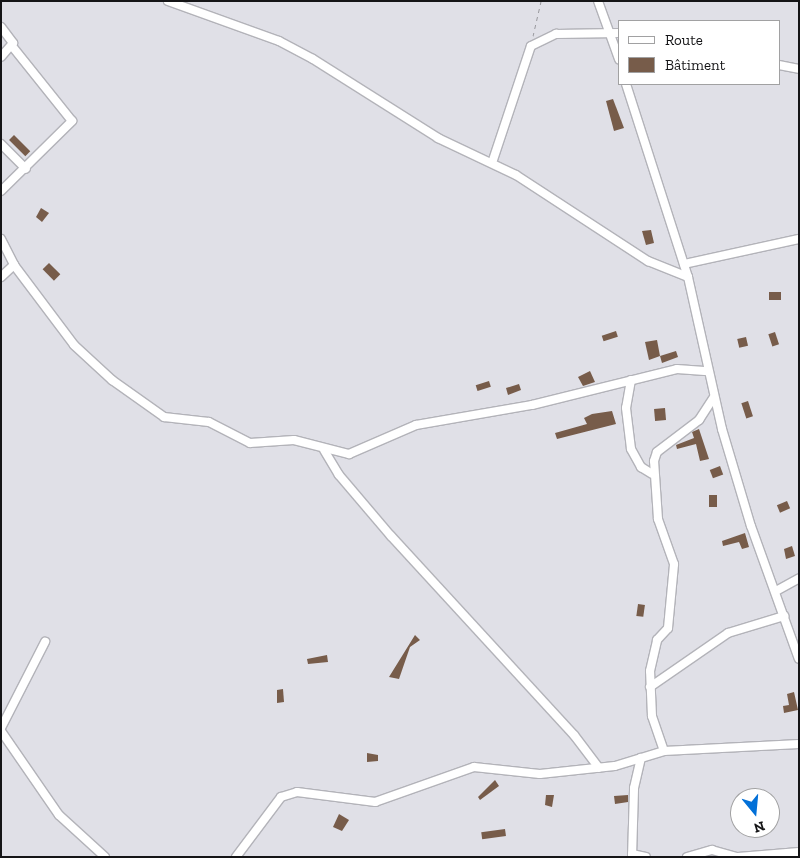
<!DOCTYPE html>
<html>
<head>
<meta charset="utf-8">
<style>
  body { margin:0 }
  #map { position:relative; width:800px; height:858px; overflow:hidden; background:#e0e0e7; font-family:"Zilla Slab",serif }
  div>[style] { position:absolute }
  .building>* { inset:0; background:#775c4a; transform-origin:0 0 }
  .path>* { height:1px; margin-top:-0.5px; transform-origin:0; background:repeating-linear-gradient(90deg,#98989d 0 4px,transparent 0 8px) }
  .roads { filter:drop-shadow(1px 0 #b3b3b9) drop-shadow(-1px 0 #b3b3b9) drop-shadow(0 1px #b3b3b9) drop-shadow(0 -1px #b3b3b9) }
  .minor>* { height:8px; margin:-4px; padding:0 4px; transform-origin:4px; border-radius:4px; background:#fff }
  span { translate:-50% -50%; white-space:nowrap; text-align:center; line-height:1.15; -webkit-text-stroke:5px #fff; paint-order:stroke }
  .frame { position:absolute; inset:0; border:2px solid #151517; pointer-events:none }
  .legend { position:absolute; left:618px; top:20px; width:162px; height:65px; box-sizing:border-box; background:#fff; border:1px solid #a1a1a2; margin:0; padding:6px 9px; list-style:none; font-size:15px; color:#151517 }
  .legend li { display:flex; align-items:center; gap:10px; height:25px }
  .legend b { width:25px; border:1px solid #a1a1a2 }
  .north { position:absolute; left:730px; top:788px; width:50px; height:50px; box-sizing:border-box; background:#fff; border:1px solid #a1a1a2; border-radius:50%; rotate:163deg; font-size:14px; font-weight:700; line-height:20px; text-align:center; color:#151517 }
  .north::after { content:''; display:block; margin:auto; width:18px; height:22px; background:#0270d8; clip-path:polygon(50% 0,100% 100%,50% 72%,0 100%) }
</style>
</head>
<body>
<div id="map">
  <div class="building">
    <i style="clip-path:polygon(613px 99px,624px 128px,614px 131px,606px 101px)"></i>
    <i style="left:14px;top:135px;width:23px;height:7px;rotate:45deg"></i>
    <i style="clip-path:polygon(41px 208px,49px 213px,42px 222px,36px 217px)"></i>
    <i style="clip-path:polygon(651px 230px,654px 243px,646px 245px,642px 231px)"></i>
    <i style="left:49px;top:263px;width:16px;height:9px;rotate:45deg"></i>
    <i style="left:781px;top:292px;width:8px;height:12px;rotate:90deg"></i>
    <i style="left:616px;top:331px;width:6px;height:15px;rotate:72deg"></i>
    <i style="left:775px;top:332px;width:13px;height:7px;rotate:72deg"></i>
    <i style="left:746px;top:337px;width:9px;height:9px;rotate:77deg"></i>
    <i style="clip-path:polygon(657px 340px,660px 356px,649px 360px,645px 342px)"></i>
    <i style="clip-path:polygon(676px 351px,678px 357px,662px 363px,660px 356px)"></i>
    <i style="clip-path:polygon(590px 371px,595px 382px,583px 386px,578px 377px)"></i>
    <i style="left:489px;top:381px;width:6px;height:14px;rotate:72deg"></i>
    <i style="clip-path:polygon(519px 384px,521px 390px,508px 395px,506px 388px)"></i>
    <i style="left:748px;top:401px;width:16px;height:7px;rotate:72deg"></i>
    <i style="left:665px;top:408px;width:12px;height:11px;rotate:85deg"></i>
    <i style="clip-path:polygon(612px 411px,616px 424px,557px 439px,555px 433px,587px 424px,584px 418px,592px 414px)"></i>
    <i style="clip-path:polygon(699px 429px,709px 459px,700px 461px,696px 444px,677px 449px,676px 445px,694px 438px,692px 432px)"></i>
    <i style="left:720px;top:466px;width:9px;height:11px;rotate:69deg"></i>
    <i style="left:709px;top:495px;width:8px;height:12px"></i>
    <i style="left:787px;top:501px;width:8px;height:11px;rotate:67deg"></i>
    <i style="clip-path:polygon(745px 533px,749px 547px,742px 549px,739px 542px,723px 546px,722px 541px)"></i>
    <i style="clip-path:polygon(792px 546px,795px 556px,786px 559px,784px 549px)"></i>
    <i style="left:638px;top:604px;width:7px;height:12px;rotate:8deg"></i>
    <i style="clip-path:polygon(415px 635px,420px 640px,410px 647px,399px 679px,389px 677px)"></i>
    <i style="clip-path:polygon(327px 655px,328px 662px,308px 664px,307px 659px)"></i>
    <i style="clip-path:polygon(283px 689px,284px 702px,277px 703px,277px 690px)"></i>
    <i style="clip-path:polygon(794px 692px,798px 710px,784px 713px,783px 706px,789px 705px,787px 694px)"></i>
    <i style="clip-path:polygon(367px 753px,378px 755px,378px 761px,367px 762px)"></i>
    <i style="clip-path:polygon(495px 780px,499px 786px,480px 800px,478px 797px)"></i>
    <i style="clip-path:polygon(546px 795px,554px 795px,552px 807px,545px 805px)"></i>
    <i style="clip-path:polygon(628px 795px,628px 802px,615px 804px,614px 796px)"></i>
    <i style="clip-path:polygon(339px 814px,349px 820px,342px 831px,333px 827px)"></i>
    <i style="left:505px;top:829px;width:7px;height:24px;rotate:82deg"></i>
  </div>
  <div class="path">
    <i style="left:533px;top:36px;width:36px;rotate:-77deg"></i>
  </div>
  <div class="roads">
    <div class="minor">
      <i style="left:168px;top:1px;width:118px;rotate:19.8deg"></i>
      <i style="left:279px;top:41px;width:38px;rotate:28deg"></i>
      <i style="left:313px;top:59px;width:148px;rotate:32.3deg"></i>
      <i style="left:438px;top:138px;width:86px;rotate:25.4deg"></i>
      <i style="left:516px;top:175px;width:158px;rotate:33.1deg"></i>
      <i style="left:648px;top:261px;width:43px;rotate:21.8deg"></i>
      <i style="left:598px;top:1px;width:62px;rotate:70.1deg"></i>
      <i style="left:1px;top:27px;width:20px;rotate:53deg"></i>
      <i style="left:13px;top:43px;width:18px;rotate:131deg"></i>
      <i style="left:779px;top:65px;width:20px;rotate:11deg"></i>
      <i style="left:626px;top:84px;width:203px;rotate:72.2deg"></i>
      <i style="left:688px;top:277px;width:156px;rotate:77.4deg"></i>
      <i style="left:722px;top:429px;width:101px;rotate:73.4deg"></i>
      <i style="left:751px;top:526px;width:141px;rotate:70.2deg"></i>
      <i style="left:1px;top:144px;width:35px;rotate:45deg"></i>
      <i style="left:492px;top:163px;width:123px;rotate:-71.6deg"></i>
      <i style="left:531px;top:46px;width:28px;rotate:-26deg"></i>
      <i style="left:556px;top:34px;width:63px;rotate:-0.9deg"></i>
      <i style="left:1px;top:191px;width:100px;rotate:-44.6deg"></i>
      <i style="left:72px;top:121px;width:96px;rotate:-128.7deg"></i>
      <i style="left:1px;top:239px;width:29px;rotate:63deg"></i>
      <i style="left:14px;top:265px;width:100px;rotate:53.1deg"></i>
      <i style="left:74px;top:345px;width:52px;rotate:42.6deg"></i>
      <i style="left:112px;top:380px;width:64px;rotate:35.4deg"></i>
      <i style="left:164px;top:417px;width:45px;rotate:6.3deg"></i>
      <i style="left:209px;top:422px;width:46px;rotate:27.1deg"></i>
      <i style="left:250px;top:443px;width:44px;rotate:-3.9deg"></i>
      <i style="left:294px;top:440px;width:57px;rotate:14.3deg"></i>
      <i style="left:349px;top:454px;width:73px;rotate:-23.4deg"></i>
      <i style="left:416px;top:425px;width:118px;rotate:-9.8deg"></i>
      <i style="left:532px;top:405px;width:149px;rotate:-13.9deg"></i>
      <i style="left:677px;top:369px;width:31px;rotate:4deg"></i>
      <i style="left:684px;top:264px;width:118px;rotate:-12.3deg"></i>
      <i style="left:1px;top:277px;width:18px;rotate:-43deg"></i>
      <i style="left:631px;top:380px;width:28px;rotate:100deg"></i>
      <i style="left:626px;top:408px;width:41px;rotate:83deg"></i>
      <i style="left:631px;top:449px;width:21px;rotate:61deg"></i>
      <i style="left:641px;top:467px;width:13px;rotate:32deg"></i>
      <i style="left:324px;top:450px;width:29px;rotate:59deg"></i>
      <i style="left:339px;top:475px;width:80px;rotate:49.6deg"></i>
      <i style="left:391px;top:536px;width:270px;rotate:47.4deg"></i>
      <i style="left:574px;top:735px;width:41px;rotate:52.9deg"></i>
      <i style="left:776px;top:591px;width:26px;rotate:-29deg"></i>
      <i style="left:650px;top:687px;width:95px;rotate:-34.7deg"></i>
      <i style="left:728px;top:633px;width:59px;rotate:-16.9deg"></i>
      <i style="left:1px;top:728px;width:97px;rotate:-62.9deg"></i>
      <i style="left:1px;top:731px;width:102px;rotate:55.4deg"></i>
      <i style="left:59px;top:815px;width:62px;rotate:42.4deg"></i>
      <i style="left:664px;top:751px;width:37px;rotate:-109deg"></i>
      <i style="left:652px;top:716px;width:45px;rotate:-92.5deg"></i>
      <i style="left:650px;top:671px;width:32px;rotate:-77deg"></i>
      <i style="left:657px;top:640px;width:16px;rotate:-47deg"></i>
      <i style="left:668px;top:628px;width:64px;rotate:-84.6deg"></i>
      <i style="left:674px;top:564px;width:48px;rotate:-109.6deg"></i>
      <i style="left:658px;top:519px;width:58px;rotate:-93.9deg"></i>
      <i style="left:654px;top:461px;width:9px;rotate:-72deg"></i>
      <i style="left:657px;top:452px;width:53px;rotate:-37.3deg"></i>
      <i style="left:699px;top:420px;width:27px;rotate:-57deg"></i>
      <i style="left:632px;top:854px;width:14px;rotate:12deg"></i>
      <i style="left:236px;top:857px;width:75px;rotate:-53.1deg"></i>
      <i style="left:281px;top:797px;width:17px;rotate:-17deg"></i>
      <i style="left:297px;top:792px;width:79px;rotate:7.3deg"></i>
      <i style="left:375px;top:802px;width:105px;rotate:-19.5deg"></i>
      <i style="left:474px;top:767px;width:66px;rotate:6.1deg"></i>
      <i style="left:540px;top:774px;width:75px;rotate:-6.1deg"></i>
      <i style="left:615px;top:766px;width:51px;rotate:-17deg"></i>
      <i style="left:664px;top:751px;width:135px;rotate:-3deg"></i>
      <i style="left:632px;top:857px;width:69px;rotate:-88.3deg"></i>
      <i style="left:634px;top:788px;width:31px;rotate:-77deg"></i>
      <i style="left:687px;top:857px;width:26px;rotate:-16deg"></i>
      <i style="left:712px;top:850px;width:25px;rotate:16deg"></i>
      <i style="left:738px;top:857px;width:61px;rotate:-4.7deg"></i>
    </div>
  </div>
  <div class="frame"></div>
  <ul class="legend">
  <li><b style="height:6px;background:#fff"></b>Route</li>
  <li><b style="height:14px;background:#775c4a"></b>Bâtiment</li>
  </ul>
  <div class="north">N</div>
</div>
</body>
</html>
